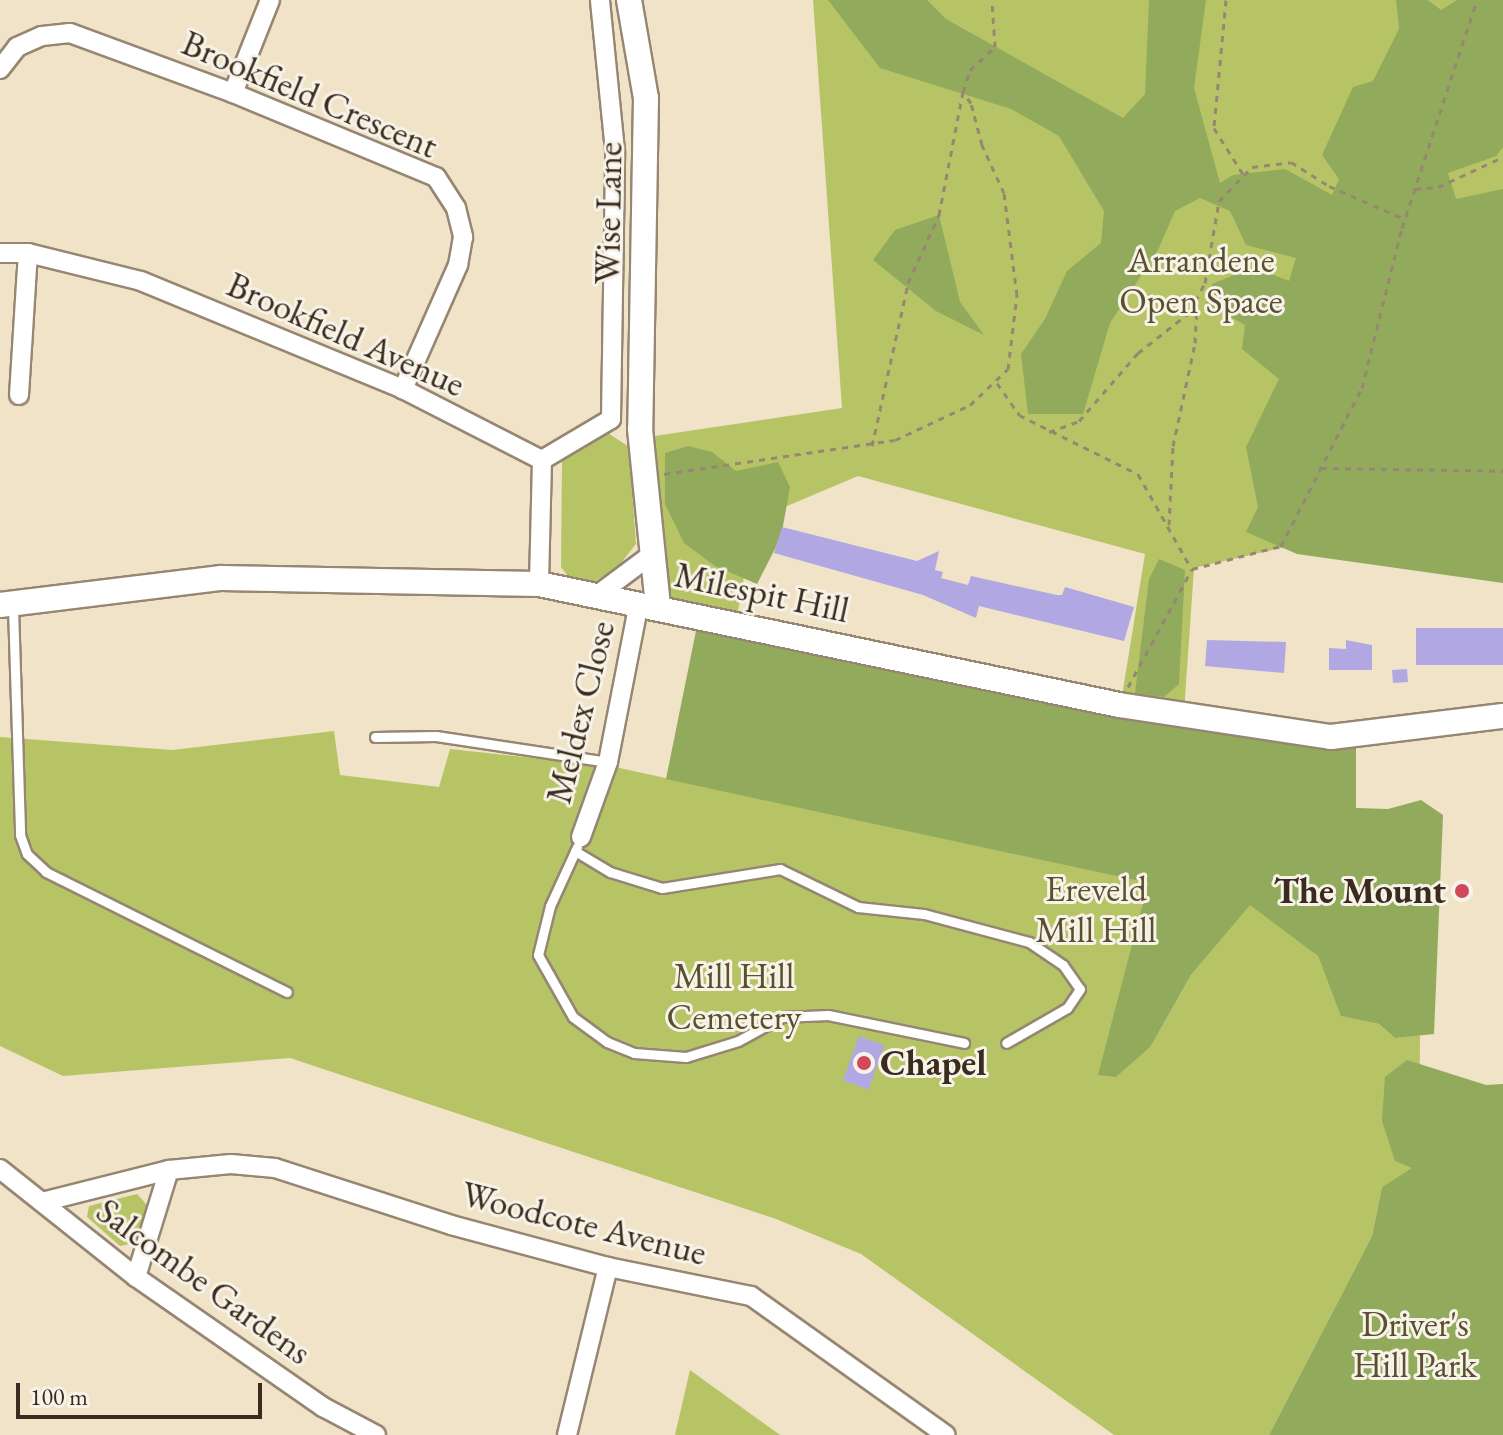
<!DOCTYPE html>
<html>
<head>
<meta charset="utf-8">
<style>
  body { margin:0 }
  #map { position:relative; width:1503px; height:1435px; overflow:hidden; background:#f0e3c7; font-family:"EB Garamond",serif }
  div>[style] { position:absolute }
  .green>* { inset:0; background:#b7c466 }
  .forest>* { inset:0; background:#91aa5b }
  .building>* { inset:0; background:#b1a8e3; transform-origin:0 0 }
  .path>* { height:3px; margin-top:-1.5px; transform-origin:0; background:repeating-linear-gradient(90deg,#968672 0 6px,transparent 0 12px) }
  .roads { filter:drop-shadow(2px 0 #968672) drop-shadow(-2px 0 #968672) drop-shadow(0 2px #968672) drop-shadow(0 -2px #968672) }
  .service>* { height:9px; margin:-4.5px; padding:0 4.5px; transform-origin:4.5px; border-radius:4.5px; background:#fff }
  .minor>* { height:18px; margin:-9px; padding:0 9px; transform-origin:9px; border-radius:9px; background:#fff }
  .tertiary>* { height:24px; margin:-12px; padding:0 12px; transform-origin:12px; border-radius:12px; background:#fff }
  .dots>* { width:22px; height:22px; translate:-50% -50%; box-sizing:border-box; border:4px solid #f7f3e8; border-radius:50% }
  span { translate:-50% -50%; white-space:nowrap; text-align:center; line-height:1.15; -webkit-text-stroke:6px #f7f3e8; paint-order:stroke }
  .street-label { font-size:36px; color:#3b2a1e }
  .park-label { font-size:36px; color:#5a5030 }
  .poi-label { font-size:36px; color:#3b2a1e; font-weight:700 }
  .right { translate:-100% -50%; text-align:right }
  .left { translate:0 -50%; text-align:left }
  .scale { position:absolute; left:16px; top:1383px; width:246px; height:36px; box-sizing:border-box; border:4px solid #3b2a1e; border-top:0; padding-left:10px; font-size:24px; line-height:28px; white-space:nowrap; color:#3b2a1e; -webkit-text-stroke:6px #f7f3e8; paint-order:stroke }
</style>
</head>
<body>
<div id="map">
  <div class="green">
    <i style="clip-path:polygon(813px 0,1503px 0,1503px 542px,1307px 542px,1194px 568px,1184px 712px,1121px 702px,1145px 554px,858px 476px,754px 520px,736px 623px,658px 607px,641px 438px,842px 408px)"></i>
    <i style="clip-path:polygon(608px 433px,629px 447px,636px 544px,617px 568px,595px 581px,573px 583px,561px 567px,562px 459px,582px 439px)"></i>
    <i style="clip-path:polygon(334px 731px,340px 775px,439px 787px,450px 749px,615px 767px,1148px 883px,1099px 1075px,1151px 1046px,1191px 975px,1250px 904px,1290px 931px,1318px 956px,1342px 1016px,1379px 1024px,1395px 1038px,1420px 1035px,1419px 1165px,1382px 1187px,1372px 1236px,1269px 1435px,1114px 1435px,861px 1254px,776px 1219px,290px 1058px,63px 1076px,0 1046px,0 737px,172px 750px)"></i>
    <i style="clip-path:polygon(137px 1194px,148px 1206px,135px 1243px,120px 1246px,87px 1217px,89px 1206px)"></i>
    <i style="clip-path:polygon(690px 1370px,780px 1435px,675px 1435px)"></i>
  </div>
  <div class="forest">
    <i style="clip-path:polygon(828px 0,927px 0,946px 19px,1123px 118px,1145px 94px,1149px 0,1206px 0,1194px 88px,1220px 183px,1233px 175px,1285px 169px,1332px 195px,1339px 179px,1322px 155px,1353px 87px,1373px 81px,1399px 29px,1396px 0,1428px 0,1441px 10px,1457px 0,1503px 0,1503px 147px,1496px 156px,1448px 173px,1456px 199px,1503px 189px,1503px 583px,1297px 554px,1246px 532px,1258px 507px,1246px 447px,1279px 379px,1242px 349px,1245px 325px,1206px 303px,1212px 284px,1253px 267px,1289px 281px,1296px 258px,1246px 245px,1230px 211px,1200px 198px,1175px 211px,1158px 250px,1110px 323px,1083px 414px,1028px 414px,1021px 354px,1045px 319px,1067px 271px,1101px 243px,1104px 211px,1059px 136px,1011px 109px,880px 68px)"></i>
    <i style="clip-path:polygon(939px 215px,960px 302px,984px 335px,936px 311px,873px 260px,895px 230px)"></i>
    <i style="clip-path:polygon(688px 446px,712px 452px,736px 471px,778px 462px,790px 487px,781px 537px,757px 584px,715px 566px,684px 543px,665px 504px,665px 453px)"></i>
    <i style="clip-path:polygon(1159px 559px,1185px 570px,1179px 684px,1164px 697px,1135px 693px,1149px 579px)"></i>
    <i style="clip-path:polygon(699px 616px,1356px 738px,1356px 808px,1388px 809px,1421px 800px,1443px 815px,1434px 1034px,1395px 1038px,1379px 1024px,1341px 1016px,1318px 956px,1250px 905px,1191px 975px,1151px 1046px,1116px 1077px,1098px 1075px,1148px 883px,666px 779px)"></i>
    <i style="clip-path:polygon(1407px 1060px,1486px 1085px,1503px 1084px,1503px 1435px,1269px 1435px,1372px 1236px,1382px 1187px,1412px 1168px,1395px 1161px,1382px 1121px,1385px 1077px)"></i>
  </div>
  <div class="building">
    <i style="clip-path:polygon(782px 527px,917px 561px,939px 551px,935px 570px,943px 572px,941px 578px,968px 585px,971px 576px,1057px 595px,1062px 595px,1065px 587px,1134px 607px,1124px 641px,979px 606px,976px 618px,923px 595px,774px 553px)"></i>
    <i style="left:1503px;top:628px;width:37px;height:87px;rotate:90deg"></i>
    <i style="clip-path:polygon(1207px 640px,1286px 642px,1284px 673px,1205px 666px)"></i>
    <i style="clip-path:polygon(1346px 640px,1372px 645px,1372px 670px,1329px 670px,1329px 648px,1346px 649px)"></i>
    <i style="left:1407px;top:669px;width:13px;height:15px;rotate:86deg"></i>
    <i style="left:859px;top:1036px;width:27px;height:47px;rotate:20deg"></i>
  </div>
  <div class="path">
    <i style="left:1226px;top:0;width:129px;rotate:95.4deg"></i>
    <i style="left:1214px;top:128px;width:54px;rotate:57.8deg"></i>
    <i style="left:1415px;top:189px;width:23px;rotate:-5deg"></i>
    <i style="left:1438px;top:187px;width:72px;rotate:-24.8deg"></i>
    <i style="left:997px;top:383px;width:39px;rotate:55deg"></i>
    <i style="left:1019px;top:415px;width:133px;rotate:26.4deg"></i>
    <i style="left:1138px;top:474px;width:108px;rotate:60.6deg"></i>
    <i style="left:1049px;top:432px;width:32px;rotate:-20deg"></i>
    <i style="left:1079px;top:421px;width:90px;rotate:-49.1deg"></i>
    <i style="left:1138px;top:353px;width:66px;rotate:-38.3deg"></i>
    <i style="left:1190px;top:312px;width:33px;rotate:-63deg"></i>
    <i style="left:1205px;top:283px;width:83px;rotate:-80.3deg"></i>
    <i style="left:1219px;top:201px;width:47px;rotate:-45.9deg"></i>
    <i style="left:1252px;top:167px;width:39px;rotate:-7deg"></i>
    <i style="left:1291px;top:162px;width:45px;rotate:32.3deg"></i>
    <i style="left:1329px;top:186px;width:82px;rotate:23.7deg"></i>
    <i style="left:872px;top:446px;width:167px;rotate:-77.5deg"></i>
    <i style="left:908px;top:283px;width:75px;rotate:-65.5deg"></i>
    <i style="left:939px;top:215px;width:125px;rotate:-79deg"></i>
    <i style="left:1321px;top:468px;width:182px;rotate:0.9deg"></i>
    <i style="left:664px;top:474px;width:233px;rotate:-8.4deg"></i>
    <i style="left:895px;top:440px;width:83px;rotate:-25deg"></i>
    <i style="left:970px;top:405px;width:52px;rotate:-43.5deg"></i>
    <i style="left:1008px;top:369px;width:75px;rotate:-83.1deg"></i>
    <i style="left:1017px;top:295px;width:103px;rotate:-97.3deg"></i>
    <i style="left:1004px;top:193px;width:53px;rotate:-114.6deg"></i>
    <i style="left:982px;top:145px;width:43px;rotate:-104.7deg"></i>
    <i style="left:971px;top:103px;width:14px;rotate:-126deg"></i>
    <i style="left:963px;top:92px;width:23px;rotate:-72deg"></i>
    <i style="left:970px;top:70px;width:34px;rotate:-43deg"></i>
    <i style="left:995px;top:47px;width:47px;rotate:-93.7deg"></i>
    <i style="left:1169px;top:525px;width:79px;rotate:-87.1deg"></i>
    <i style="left:1173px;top:446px;width:105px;rotate:-77.9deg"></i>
    <i style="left:1195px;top:343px;width:39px;rotate:-87deg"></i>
    <i style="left:1128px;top:687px;width:134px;rotate:-61.5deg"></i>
    <i style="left:1192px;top:569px;width:92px;rotate:-14.5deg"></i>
    <i style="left:1281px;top:546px;width:178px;rotate:-62.9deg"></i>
    <i style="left:1362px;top:388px;width:165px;rotate:-76deg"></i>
    <i style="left:1402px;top:228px;width:240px;rotate:-71.8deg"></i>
  </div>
  <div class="roads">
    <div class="service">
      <i style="left:13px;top:607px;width:228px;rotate:88.2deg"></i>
      <i style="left:20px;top:835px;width:20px;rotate:70deg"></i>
      <i style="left:27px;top:854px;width:26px;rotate:43deg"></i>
      <i style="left:46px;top:872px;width:269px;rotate:26.5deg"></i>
      <i style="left:375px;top:737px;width:61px;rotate:-0.9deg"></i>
      <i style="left:436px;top:736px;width:174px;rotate:8.6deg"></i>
      <i style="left:577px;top:847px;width:65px;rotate:114.6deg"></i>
      <i style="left:550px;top:906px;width:50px;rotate:103.8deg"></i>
      <i style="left:538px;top:955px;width:71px;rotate:60.6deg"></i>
      <i style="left:573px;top:1017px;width:42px;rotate:36.3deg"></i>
      <i style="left:607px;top:1042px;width:29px;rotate:22deg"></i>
      <i style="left:634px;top:1053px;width:52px;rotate:4.4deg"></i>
      <i style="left:686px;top:1057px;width:54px;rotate:-17.1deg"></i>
      <i style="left:738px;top:1041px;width:50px;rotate:-28.6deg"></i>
      <i style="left:782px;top:1017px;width:46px;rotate:-2.5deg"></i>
      <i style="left:828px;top:1015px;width:139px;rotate:11.6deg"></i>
      <i style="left:575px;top:851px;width:41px;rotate:31deg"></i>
      <i style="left:610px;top:872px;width:54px;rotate:17.1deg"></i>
      <i style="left:662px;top:888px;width:120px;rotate:-9.1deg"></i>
      <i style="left:780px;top:869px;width:87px;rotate:26deg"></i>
      <i style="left:858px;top:907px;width:66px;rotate:6.1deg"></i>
      <i style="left:924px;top:914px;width:109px;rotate:14.9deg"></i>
      <i style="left:1029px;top:942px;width:41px;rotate:34.1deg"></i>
      <i style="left:1063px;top:965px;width:29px;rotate:55deg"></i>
      <i style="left:1080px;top:989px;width:23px;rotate:124deg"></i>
      <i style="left:1067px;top:1008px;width:70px;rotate:150.2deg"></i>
    </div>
    <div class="minor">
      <i style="left:0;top:69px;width:28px;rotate:-52deg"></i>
      <i style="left:17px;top:47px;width:27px;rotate:-24deg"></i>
      <i style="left:42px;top:36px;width:28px;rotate:-6deg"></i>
      <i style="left:70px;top:33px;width:174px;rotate:20.2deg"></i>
      <i style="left:233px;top:93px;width:220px;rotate:22.5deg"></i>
      <i style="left:436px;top:177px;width:37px;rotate:57deg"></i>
      <i style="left:456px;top:208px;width:30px;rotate:76deg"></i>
      <i style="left:463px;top:237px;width:28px;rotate:100deg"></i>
      <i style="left:458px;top:265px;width:136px;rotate:113.9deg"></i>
      <i style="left:233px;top:93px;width:100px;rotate:-68.3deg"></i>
      <i style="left:0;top:253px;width:28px"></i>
      <i style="left:28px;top:253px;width:116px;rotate:13.9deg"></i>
      <i style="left:141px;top:281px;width:283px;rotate:22.4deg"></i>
      <i style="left:403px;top:389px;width:156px;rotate:27.1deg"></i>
      <i style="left:542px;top:460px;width:124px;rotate:91.4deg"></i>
      <i style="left:19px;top:395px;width:142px;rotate:-86.4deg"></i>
      <i style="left:542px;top:460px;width:80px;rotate:-30.7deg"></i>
      <i style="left:611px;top:419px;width:268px;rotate:-89.1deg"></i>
      <i style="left:615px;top:151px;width:152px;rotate:-95.7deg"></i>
      <i style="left:596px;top:596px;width:69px;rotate:-36.7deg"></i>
      <i style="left:581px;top:837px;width:80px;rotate:-70.2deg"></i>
      <i style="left:608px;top:762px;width:162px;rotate:-79deg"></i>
      <i style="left:0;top:1169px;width:174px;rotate:38.5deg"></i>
      <i style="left:136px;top:1277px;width:228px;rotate:34.8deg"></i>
      <i style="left:323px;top:1407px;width:60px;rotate:27.8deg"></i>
      <i style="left:42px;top:1202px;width:131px;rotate:-14.1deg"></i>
      <i style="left:169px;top:1170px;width:62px;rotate:-5.5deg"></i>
      <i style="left:231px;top:1164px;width:44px;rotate:5.2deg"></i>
      <i style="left:275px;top:1168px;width:185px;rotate:17.9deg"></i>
      <i style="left:451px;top:1225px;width:163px;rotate:15deg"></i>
      <i style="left:608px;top:1267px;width:146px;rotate:11.5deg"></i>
      <i style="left:751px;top:1296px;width:239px;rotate:35.5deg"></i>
      <i style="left:136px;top:1277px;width:112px;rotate:-72.9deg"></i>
      <i style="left:567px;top:1435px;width:173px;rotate:-76.3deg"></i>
    </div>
    <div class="tertiary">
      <i style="left:629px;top:0;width:99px;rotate:80.2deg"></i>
      <i style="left:646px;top:98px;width:331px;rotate:91deg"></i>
      <i style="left:640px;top:429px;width:179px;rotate:84.2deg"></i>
      <i style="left:0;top:605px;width:223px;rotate:-7deg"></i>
      <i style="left:221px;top:578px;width:318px;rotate:1.1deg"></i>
      <i style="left:539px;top:584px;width:592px;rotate:11.78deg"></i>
      <i style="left:1119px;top:705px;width:214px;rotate:8.6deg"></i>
      <i style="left:1331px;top:737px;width:173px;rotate:-7deg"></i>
    </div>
  </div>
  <div class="dots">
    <i style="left:1462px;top:891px;background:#d1495b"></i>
    <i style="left:864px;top:1063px;background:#d1495b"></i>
  </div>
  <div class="street-label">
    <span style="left:310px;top:94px;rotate:23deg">Brookfield Crescent</span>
    <span style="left:608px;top:213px;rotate:-89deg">Wise Lane</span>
    <span style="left:346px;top:334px;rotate:24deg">Brookfield Avenue</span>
    <span style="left:762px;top:592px;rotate:12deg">Milespit Hill</span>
    <span style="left:580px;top:712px;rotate:-76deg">Meldex Close</span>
    <span style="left:584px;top:1223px;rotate:14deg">Woodcote Avenue</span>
    <span style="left:204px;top:1281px;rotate:36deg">Salcombe Gardens</span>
  </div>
  <div class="park-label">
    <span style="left:1201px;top:280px">Arrandene<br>Open Space</span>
    <span style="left:1096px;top:909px">Ereveld<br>Mill Hill</span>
    <span style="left:734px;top:996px">Mill Hill<br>Cemetery</span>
    <span style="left:1415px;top:1344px">Driver's<br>Hill Park</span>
  </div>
  <div class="poi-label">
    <span class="right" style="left:1446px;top:891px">The Mount</span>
    <span class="left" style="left:880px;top:1063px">Chapel</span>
  </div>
  <div class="scale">100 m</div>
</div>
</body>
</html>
